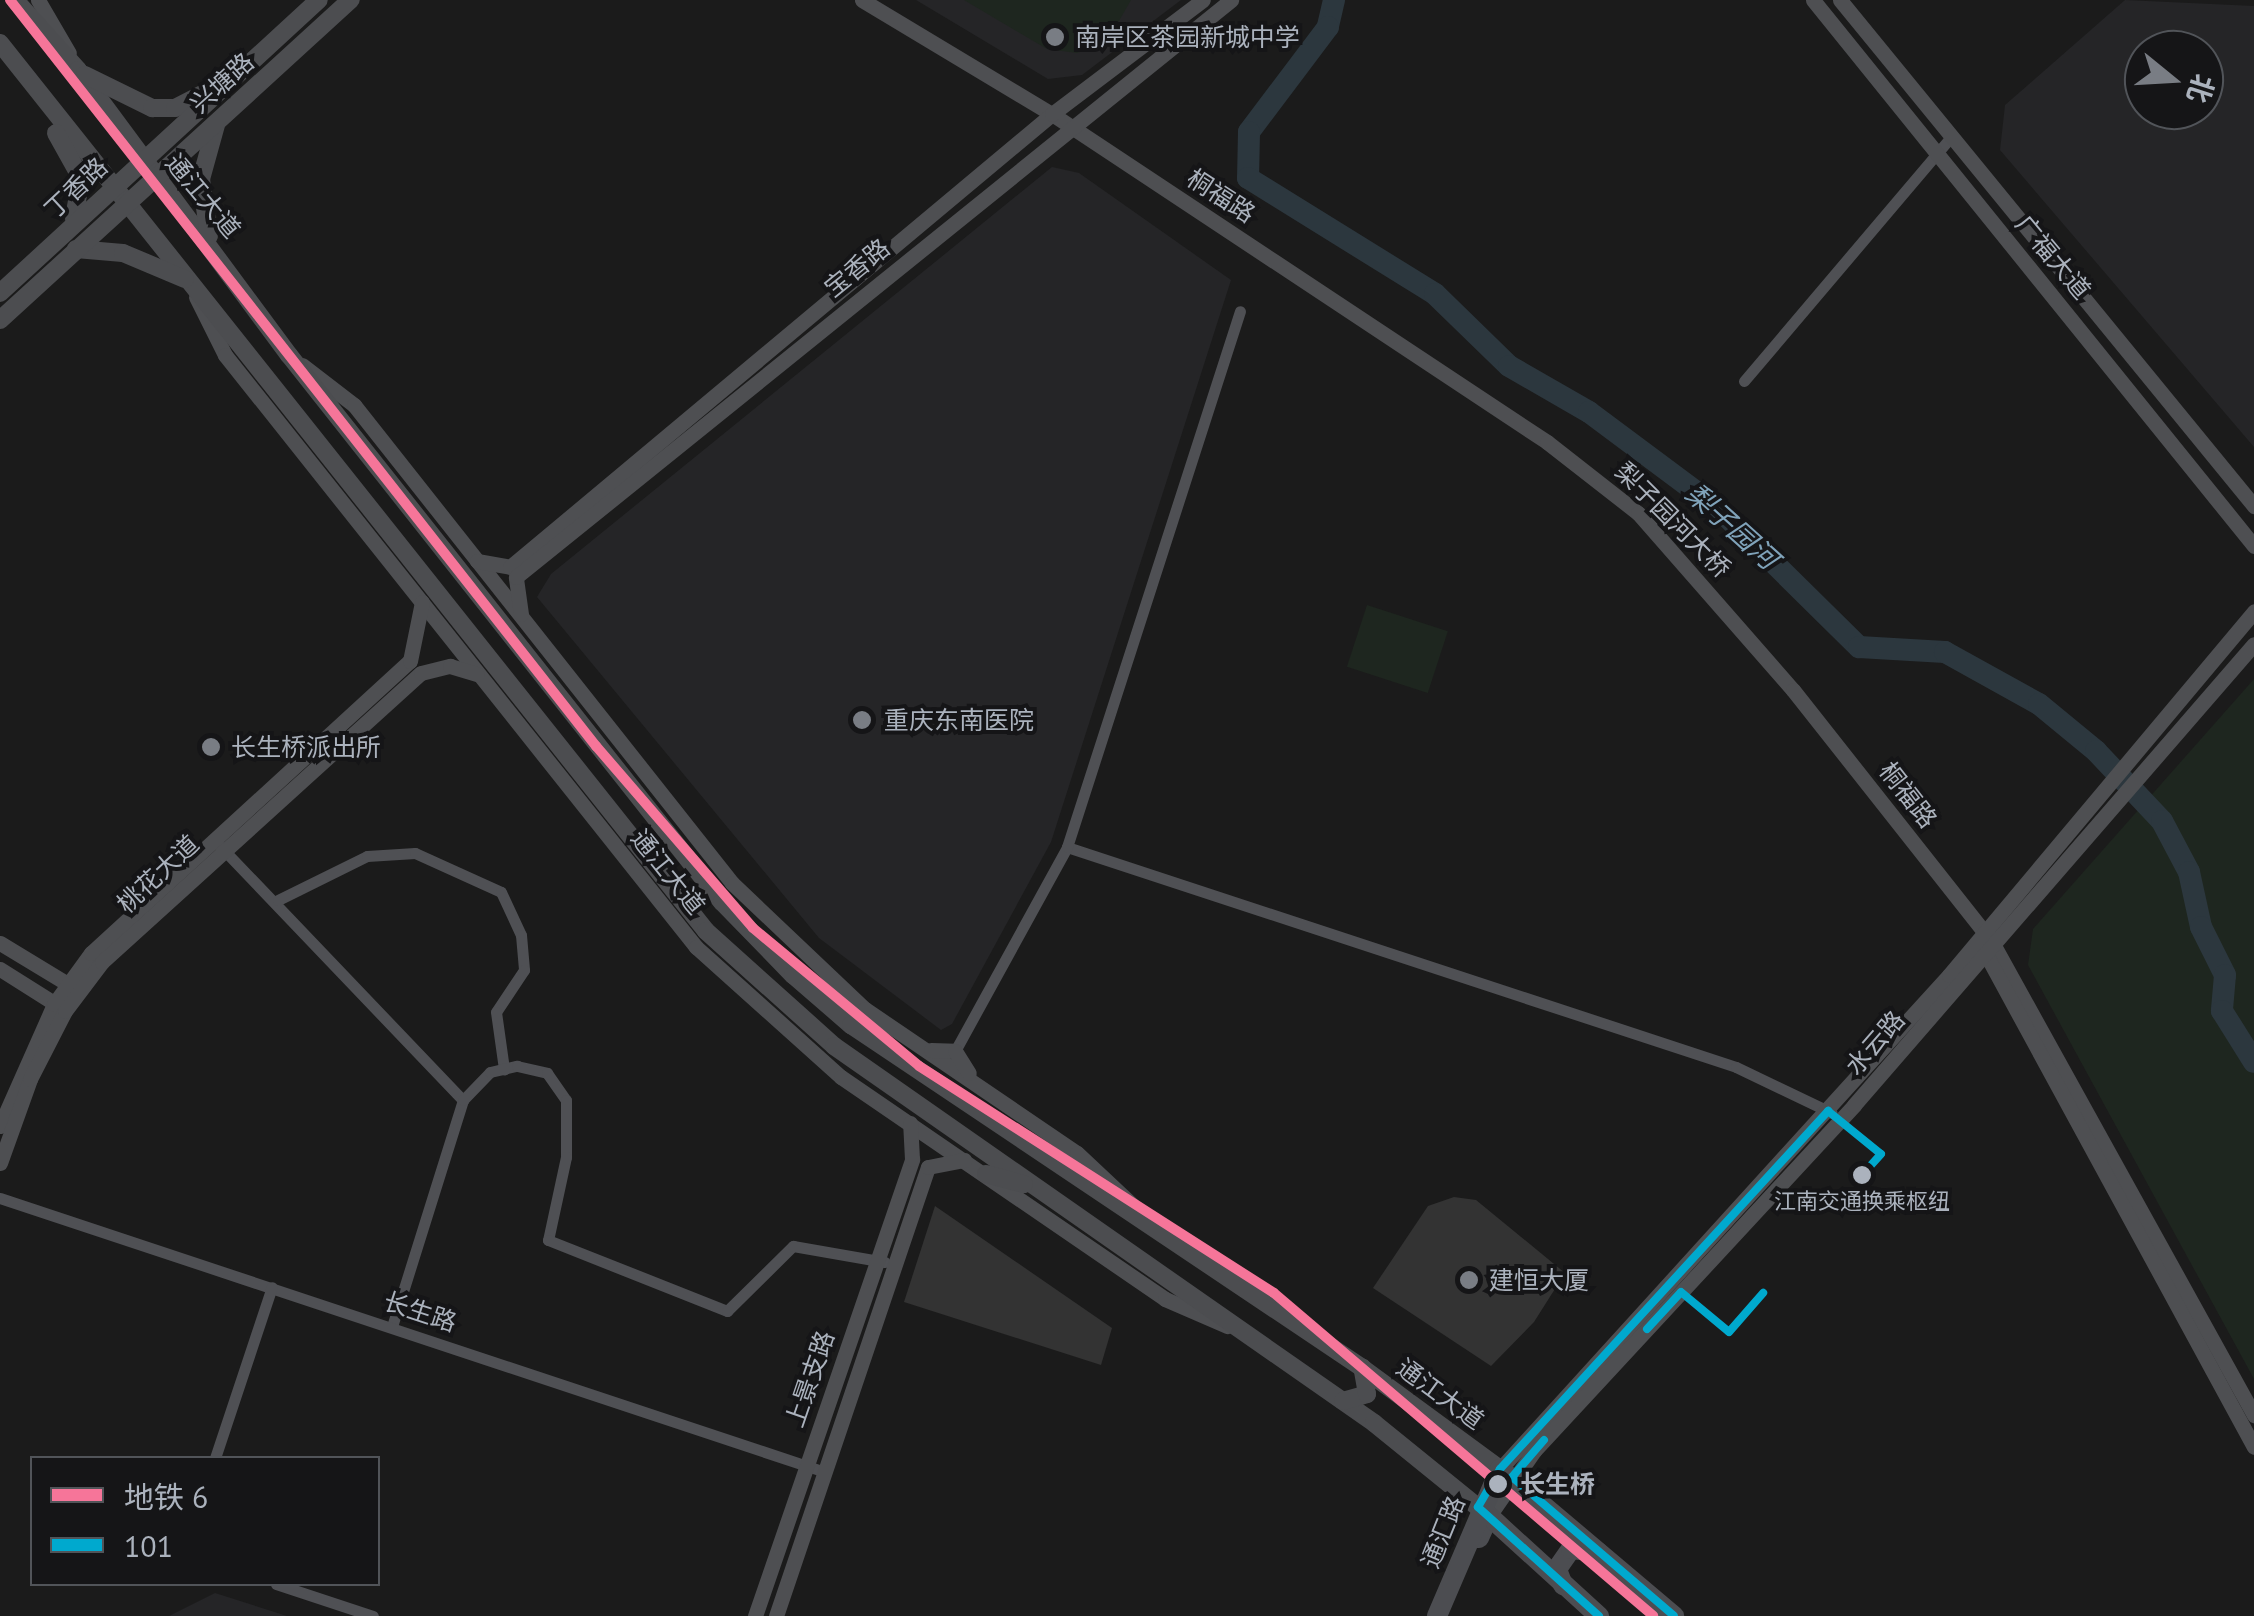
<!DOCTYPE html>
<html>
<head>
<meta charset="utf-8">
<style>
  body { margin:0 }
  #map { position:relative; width:2254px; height:1616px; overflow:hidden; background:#1b1b1b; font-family:"PT Sans","Noto Sans SC",sans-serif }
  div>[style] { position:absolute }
  .built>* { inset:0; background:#252527 }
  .green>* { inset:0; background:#1e261f; transform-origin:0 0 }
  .river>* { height:22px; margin:-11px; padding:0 11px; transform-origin:11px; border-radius:11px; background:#2c373e }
  .building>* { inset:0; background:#333 }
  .street>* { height:11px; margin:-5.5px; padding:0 5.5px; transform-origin:5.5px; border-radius:5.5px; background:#4f5054 }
  .secondary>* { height:15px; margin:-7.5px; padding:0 7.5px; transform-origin:7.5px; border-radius:7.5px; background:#4e4f52 }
  .primary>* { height:18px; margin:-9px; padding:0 9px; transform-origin:9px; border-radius:9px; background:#4c4d50 }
  .highway>* { height:20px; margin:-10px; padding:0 10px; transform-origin:10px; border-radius:10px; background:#4c4d51 }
  .bus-1>* { height:8px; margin:-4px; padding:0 4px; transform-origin:4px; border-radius:4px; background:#00a9ce }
  .metro-1>* { height:10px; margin:-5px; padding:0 5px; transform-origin:5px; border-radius:5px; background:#f67599 }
  .dots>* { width:28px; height:28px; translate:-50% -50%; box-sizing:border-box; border:5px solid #151517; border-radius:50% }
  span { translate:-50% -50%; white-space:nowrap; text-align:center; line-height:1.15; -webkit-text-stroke:8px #151517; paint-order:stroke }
  .bus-label { font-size:22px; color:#abb2bd }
  .poi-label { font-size:25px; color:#abb2bd }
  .left { translate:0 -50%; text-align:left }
  .street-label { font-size:25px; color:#abb2bd }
  .stop-label { font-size:25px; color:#abb2bd; font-weight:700 }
  .water-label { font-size:28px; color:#80a3ba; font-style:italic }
  .legend { position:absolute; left:30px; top:1456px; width:350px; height:130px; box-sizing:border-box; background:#151517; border:2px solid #515459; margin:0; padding:12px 18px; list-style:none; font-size:30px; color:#abb2bd }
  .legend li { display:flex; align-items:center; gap:20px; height:50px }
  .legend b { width:50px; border:2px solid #515459 }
  .north { position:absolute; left:2124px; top:30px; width:100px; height:100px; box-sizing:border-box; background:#151517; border:2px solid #515459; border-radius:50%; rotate:108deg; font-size:28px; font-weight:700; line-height:40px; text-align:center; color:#abb2bd }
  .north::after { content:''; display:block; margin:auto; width:35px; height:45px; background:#797d84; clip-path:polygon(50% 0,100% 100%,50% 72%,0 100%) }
</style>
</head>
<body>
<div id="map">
  <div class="built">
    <i style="clip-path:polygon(916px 0,1181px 0,1082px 75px,1048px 79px)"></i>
    <i style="clip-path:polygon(evenodd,2125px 0,2254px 6px,2254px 447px,2000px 150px,2005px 105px,2125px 0,2204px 50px,2204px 110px,2144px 110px,2144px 50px,2204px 50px)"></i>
    <i style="clip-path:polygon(1052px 167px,1079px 173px,1231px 280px,1051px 842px,952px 1024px,941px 1030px,819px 938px,537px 597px,551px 574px)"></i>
    <i style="clip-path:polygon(215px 1593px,287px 1616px,169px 1616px)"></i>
  </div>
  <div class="green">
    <i style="clip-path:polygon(964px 0,1131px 0,1108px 40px,1077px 53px,1047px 49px)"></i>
    <i style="left:1367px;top:605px;width:85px;height:65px;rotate:18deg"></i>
    <i style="clip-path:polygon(2254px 679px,2254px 1379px,2028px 965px,2033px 929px)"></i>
  </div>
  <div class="river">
    <i style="left:1334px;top:0;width:28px;rotate:103deg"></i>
    <i style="left:1328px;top:27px;width:131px;rotate:127deg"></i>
    <i style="left:1249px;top:132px;width:46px;rotate:91.2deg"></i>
    <i style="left:1248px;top:178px;width:220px;rotate:31.8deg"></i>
    <i style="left:1435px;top:294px;width:103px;rotate:44.2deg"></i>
    <i style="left:1509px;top:366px;width:92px;rotate:29.9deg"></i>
    <i style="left:1589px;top:412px;width:162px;rotate:36.7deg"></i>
    <i style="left:1719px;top:509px;width:197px;rotate:44.6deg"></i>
    <i style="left:1859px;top:647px;width:86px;rotate:3.3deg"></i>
    <i style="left:1945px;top:652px;width:107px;rotate:29deg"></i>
    <i style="left:2039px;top:704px;width:74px;rotate:39.5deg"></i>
    <i style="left:2096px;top:751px;width:96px;rotate:46.7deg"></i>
    <i style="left:2162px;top:821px;width:58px;rotate:62.1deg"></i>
    <i style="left:2189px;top:872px;width:56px;rotate:77.7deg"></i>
    <i style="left:2201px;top:927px;width:54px;rotate:63.4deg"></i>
    <i style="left:2225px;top:975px;width:36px;rotate:95deg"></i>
    <i style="left:2222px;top:1011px;width:60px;rotate:57.9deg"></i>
  </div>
  <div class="building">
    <i style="clip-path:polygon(1454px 1197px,1476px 1200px,1565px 1273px,1534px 1322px,1491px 1366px,1373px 1288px,1428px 1206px)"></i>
    <i style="clip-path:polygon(935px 1206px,1112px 1328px,1101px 1365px,904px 1302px)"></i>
  </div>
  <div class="street">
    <i style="left:1744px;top:381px;width:319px;rotate:-49.7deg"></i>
    <i style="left:220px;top:846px;width:352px;rotate:46.3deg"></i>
    <i style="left:463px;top:1100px;width:237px;rotate:107.4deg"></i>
    <i style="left:1067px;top:847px;width:704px;rotate:18.2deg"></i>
    <i style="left:1736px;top:1067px;width:106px;rotate:25.6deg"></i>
    <i style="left:278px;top:900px;width:99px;rotate:-26.3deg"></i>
    <i style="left:367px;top:856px;width:48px;rotate:-3.6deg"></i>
    <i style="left:415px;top:853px;width:94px;rotate:24.4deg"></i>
    <i style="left:501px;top:892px;width:47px;rotate:65.1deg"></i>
    <i style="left:521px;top:935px;width:35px;rotate:85deg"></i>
    <i style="left:524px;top:970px;width:50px;rotate:123.7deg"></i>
    <i style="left:496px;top:1012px;width:58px;rotate:82deg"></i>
    <i style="left:955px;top:1051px;width:233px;rotate:-61.2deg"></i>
    <i style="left:1067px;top:847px;width:563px;rotate:-72.11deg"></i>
    <i style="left:463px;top:1100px;width:39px;rotate:-46deg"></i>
    <i style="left:490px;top:1072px;width:28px;rotate:-13deg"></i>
    <i style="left:517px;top:1066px;width:31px;rotate:13deg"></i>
    <i style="left:547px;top:1073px;width:33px;rotate:55deg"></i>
    <i style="left:566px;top:1100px;width:57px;rotate:90deg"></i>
    <i style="left:566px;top:1157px;width:85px;rotate:102.2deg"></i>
    <i style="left:548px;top:1240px;width:193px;rotate:21.6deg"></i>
    <i style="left:727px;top:1311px;width:93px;rotate:-44.6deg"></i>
    <i style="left:793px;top:1246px;width:93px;rotate:9.9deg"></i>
    <i style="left:0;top:1198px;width:869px;rotate:18.37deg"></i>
    <i style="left:215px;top:1458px;width:180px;rotate:-71.6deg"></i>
    <i style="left:276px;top:1584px;width:102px;rotate:18.3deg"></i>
  </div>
  <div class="secondary">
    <i style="left:38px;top:0;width:61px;rotate:59.7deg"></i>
    <i style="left:862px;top:0;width:222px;rotate:31deg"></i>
    <i style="left:1052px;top:114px;width:594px;rotate:33.53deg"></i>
    <i style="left:1547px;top:442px;width:115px;rotate:38deg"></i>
    <i style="left:1638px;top:513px;width:235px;rotate:48.8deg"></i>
    <i style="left:1793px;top:690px;width:321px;rotate:51.7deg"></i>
    <i style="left:1992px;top:942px;width:541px;rotate:61.02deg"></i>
    <i style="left:1813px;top:0;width:702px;rotate:51.07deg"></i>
    <i style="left:1840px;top:0;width:654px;rotate:50.71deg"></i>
    <i style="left:196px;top:297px;width:65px;rotate:63.4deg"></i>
    <i style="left:225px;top:355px;width:757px;rotate:51.49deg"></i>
    <i style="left:696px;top:947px;width:195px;rotate:41.9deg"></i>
    <i style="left:841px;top:1077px;width:393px;rotate:34.4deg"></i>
    <i style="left:1165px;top:1299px;width:68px;rotate:23.5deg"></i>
    <i style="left:302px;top:365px;width:66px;rotate:37.6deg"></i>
    <i style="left:354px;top:405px;width:609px;rotate:51.66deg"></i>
    <i style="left:732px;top:883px;width:183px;rotate:43.5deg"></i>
    <i style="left:865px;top:1009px;width:256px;rotate:34.2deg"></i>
    <i style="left:1077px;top:1153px;width:88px;rotate:43.2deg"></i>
    <i style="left:477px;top:561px;width:34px;rotate:10deg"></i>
    <i style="left:510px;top:567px;width:706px;rotate:-39.89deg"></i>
    <i style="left:1052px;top:114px;width:189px;rotate:-37.1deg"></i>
    <i style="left:521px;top:614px;width:37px;rotate:-98deg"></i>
    <i style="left:516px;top:577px;width:919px;rotate:-38.9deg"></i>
    <i style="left:0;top:943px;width:89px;rotate:31.2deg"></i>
    <i style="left:1982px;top:947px;width:569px;rotate:61.45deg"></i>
    <i style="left:0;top:969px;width:71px;rotate:32.3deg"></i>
    <i style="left:931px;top:1050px;width:24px;rotate:2deg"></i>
    <i style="left:955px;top:1051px;width:26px;rotate:58deg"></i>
    <i style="left:0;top:1126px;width:133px;rotate:-66.1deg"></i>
    <i style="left:54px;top:1004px;width:63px;rotate:-54deg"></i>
    <i style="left:91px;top:953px;width:432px;rotate:-42.5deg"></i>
    <i style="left:410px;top:661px;width:60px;rotate:-78.5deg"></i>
    <i style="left:0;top:1163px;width:89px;rotate:-70.3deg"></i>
    <i style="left:30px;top:1079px;width:76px;rotate:-62.8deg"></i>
    <i style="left:65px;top:1011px;width:61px;rotate:-52.9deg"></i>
    <i style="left:102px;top:962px;width:430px;rotate:-42.2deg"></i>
    <i style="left:421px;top:673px;width:30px;rotate:-14deg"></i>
    <i style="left:450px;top:666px;width:28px;rotate:17deg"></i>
    <i style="left:1500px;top:1469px;width:668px;rotate:-47.73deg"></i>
    <i style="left:1949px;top:975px;width:475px;rotate:-50deg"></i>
    <i style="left:1489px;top:1516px;width:79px;rotate:-55.3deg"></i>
    <i style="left:1534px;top:1451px;width:471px;rotate:-47.2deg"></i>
    <i style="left:1854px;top:1105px;width:610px;rotate:-49.05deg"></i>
    <i style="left:755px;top:1616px;width:483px;rotate:-71deg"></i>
    <i style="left:912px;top:1159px;width:36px;rotate:-93deg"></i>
    <i style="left:776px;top:1616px;width:474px;rotate:-71.3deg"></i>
    <i style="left:928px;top:1167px;width:37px;rotate:-11deg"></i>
  </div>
  <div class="primary">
    <i style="left:15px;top:0;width:94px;rotate:48deg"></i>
    <i style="left:78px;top:70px;width:355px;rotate:53.5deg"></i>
    <i style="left:289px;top:355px;width:698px;rotate:51.64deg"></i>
    <i style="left:722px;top:902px;width:102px;rotate:45.8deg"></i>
    <i style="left:793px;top:975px;width:77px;rotate:40.8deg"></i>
    <i style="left:851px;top:1025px;width:614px;rotate:33.85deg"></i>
    <i style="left:1361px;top:1367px;width:172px;rotate:36.3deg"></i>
    <i style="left:0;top:43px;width:1134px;rotate:51.51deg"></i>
    <i style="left:706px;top:931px;width:172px;rotate:41.9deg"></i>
    <i style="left:834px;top:1046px;width:659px;rotate:34.92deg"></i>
    <i style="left:1374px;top:1423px;width:148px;rotate:39deg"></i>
    <i style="left:85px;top:75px;width:75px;rotate:26.2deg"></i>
    <i style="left:152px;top:108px;width:23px"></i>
    <i style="left:175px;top:108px;width:35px;rotate:-27deg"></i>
    <i style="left:56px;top:133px;width:51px;rotate:60.9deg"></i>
    <i style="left:81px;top:178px;width:41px;rotate:99.9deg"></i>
    <i style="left:209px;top:236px;width:58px;rotate:-98deg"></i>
    <i style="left:201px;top:179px;width:56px;rotate:-74.5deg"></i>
    <i style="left:76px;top:249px;width:47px;rotate:4.9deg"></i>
    <i style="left:123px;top:253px;width:67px;rotate:22.8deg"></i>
    <i style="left:0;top:293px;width:433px;rotate:-42.6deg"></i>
    <i style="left:0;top:320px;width:475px;rotate:-42.4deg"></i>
    <i style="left:986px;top:1174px;width:39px;rotate:15deg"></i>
    <i style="left:1343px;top:1401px;width:25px;rotate:-16deg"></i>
    <i style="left:1367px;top:1394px;width:27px;rotate:-100deg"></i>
  </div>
  <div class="highway">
    <i style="left:1479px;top:1538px;width:24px;rotate:-66deg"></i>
    <i style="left:1489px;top:1516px;width:149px;rotate:42.3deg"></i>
    <i style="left:1563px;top:1585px;width:17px;rotate:-111deg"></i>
    <i style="left:1557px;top:1569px;width:24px;rotate:-55deg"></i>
    <i style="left:1571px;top:1549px;width:27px;rotate:6deg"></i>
    <i style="left:1437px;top:1616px;width:160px;rotate:-66.8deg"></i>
    <i style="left:1500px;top:1469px;width:228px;rotate:40.2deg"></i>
  </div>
  <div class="bus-1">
    <i style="left:1647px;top:1329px;width:50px;rotate:-47.4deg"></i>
    <i style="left:1681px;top:1292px;width:62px;rotate:39.8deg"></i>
    <i style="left:1729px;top:1332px;width:52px;rotate:-48.9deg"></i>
    <i style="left:1544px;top:1440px;width:49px;rotate:130.9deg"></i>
    <i style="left:1512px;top:1477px;width:213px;rotate:40.6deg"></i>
    <i style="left:1599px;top:1616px;width:163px;rotate:-138deg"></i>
    <i style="left:1478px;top:1507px;width:44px;rotate:-59.9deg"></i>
    <i style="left:1500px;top:1469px;width:486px;rotate:-47.5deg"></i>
    <i style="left:1828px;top:1111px;width:68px;rotate:39.1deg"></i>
    <i style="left:1881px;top:1154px;width:28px;rotate:132deg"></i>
  </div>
  <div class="metro-1">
    <i style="left:10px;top:0;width:949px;rotate:51.85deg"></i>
    <i style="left:596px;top:746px;width:240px;rotate:49.2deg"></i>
    <i style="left:753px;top:928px;width:216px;rotate:39.7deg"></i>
    <i style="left:919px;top:1066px;width:421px;rotate:32.6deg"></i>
    <i style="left:1274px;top:1293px;width:498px;rotate:40.4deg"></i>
  </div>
  <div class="dots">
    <i style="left:1055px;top:37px;background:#797d84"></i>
    <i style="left:862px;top:720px;background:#797d84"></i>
    <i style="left:211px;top:747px;background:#797d84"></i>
    <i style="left:1862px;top:1175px;background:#abb2bd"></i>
    <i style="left:1469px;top:1280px;background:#797d84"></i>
    <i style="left:1498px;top:1484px;background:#abb2bd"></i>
  </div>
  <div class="bus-label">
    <span style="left:1862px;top:1202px">江南交通换乘枢纽</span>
  </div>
  <div class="poi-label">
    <span class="left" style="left:1075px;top:37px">南岸区茶园新城中学</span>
    <span class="left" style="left:884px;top:720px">重庆东南医院</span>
    <span class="left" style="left:231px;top:747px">长生桥派出所</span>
    <span class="left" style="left:1489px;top:1280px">建恒大厦</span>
  </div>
  <div class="street-label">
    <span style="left:222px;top:83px;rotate:-42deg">兴塘路</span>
    <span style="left:76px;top:188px;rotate:-43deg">丁香路</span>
    <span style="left:203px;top:196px;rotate:50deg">通江大道</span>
    <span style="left:1221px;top:196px;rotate:33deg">桐福路</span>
    <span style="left:2053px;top:257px;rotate:50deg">广福大道</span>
    <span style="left:857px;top:268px;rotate:-39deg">宝香路</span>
    <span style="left:1673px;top:520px;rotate:45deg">梨子园河大桥</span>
    <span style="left:1908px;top:795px;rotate:52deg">桐福路</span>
    <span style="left:668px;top:872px;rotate:51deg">通江大道</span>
    <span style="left:158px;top:874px;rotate:-43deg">桃花大道</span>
    <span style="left:1875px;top:1043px;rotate:-49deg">水云路</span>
    <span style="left:420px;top:1312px;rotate:18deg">长生路</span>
    <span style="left:810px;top:1379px;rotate:-71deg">上景支路</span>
    <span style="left:1440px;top:1394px;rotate:36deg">通江大道</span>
    <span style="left:1443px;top:1532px;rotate:-68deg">通汇路</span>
  </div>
  <div class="stop-label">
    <span class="left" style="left:1520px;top:1484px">长生桥</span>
  </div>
  <div class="water-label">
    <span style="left:1732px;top:526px;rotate:42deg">梨子园河</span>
  </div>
  <ul class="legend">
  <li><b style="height:12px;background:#f67599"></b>地铁 6</li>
  <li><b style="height:12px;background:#00a9ce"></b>101</li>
  </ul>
  <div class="north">北</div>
</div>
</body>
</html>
